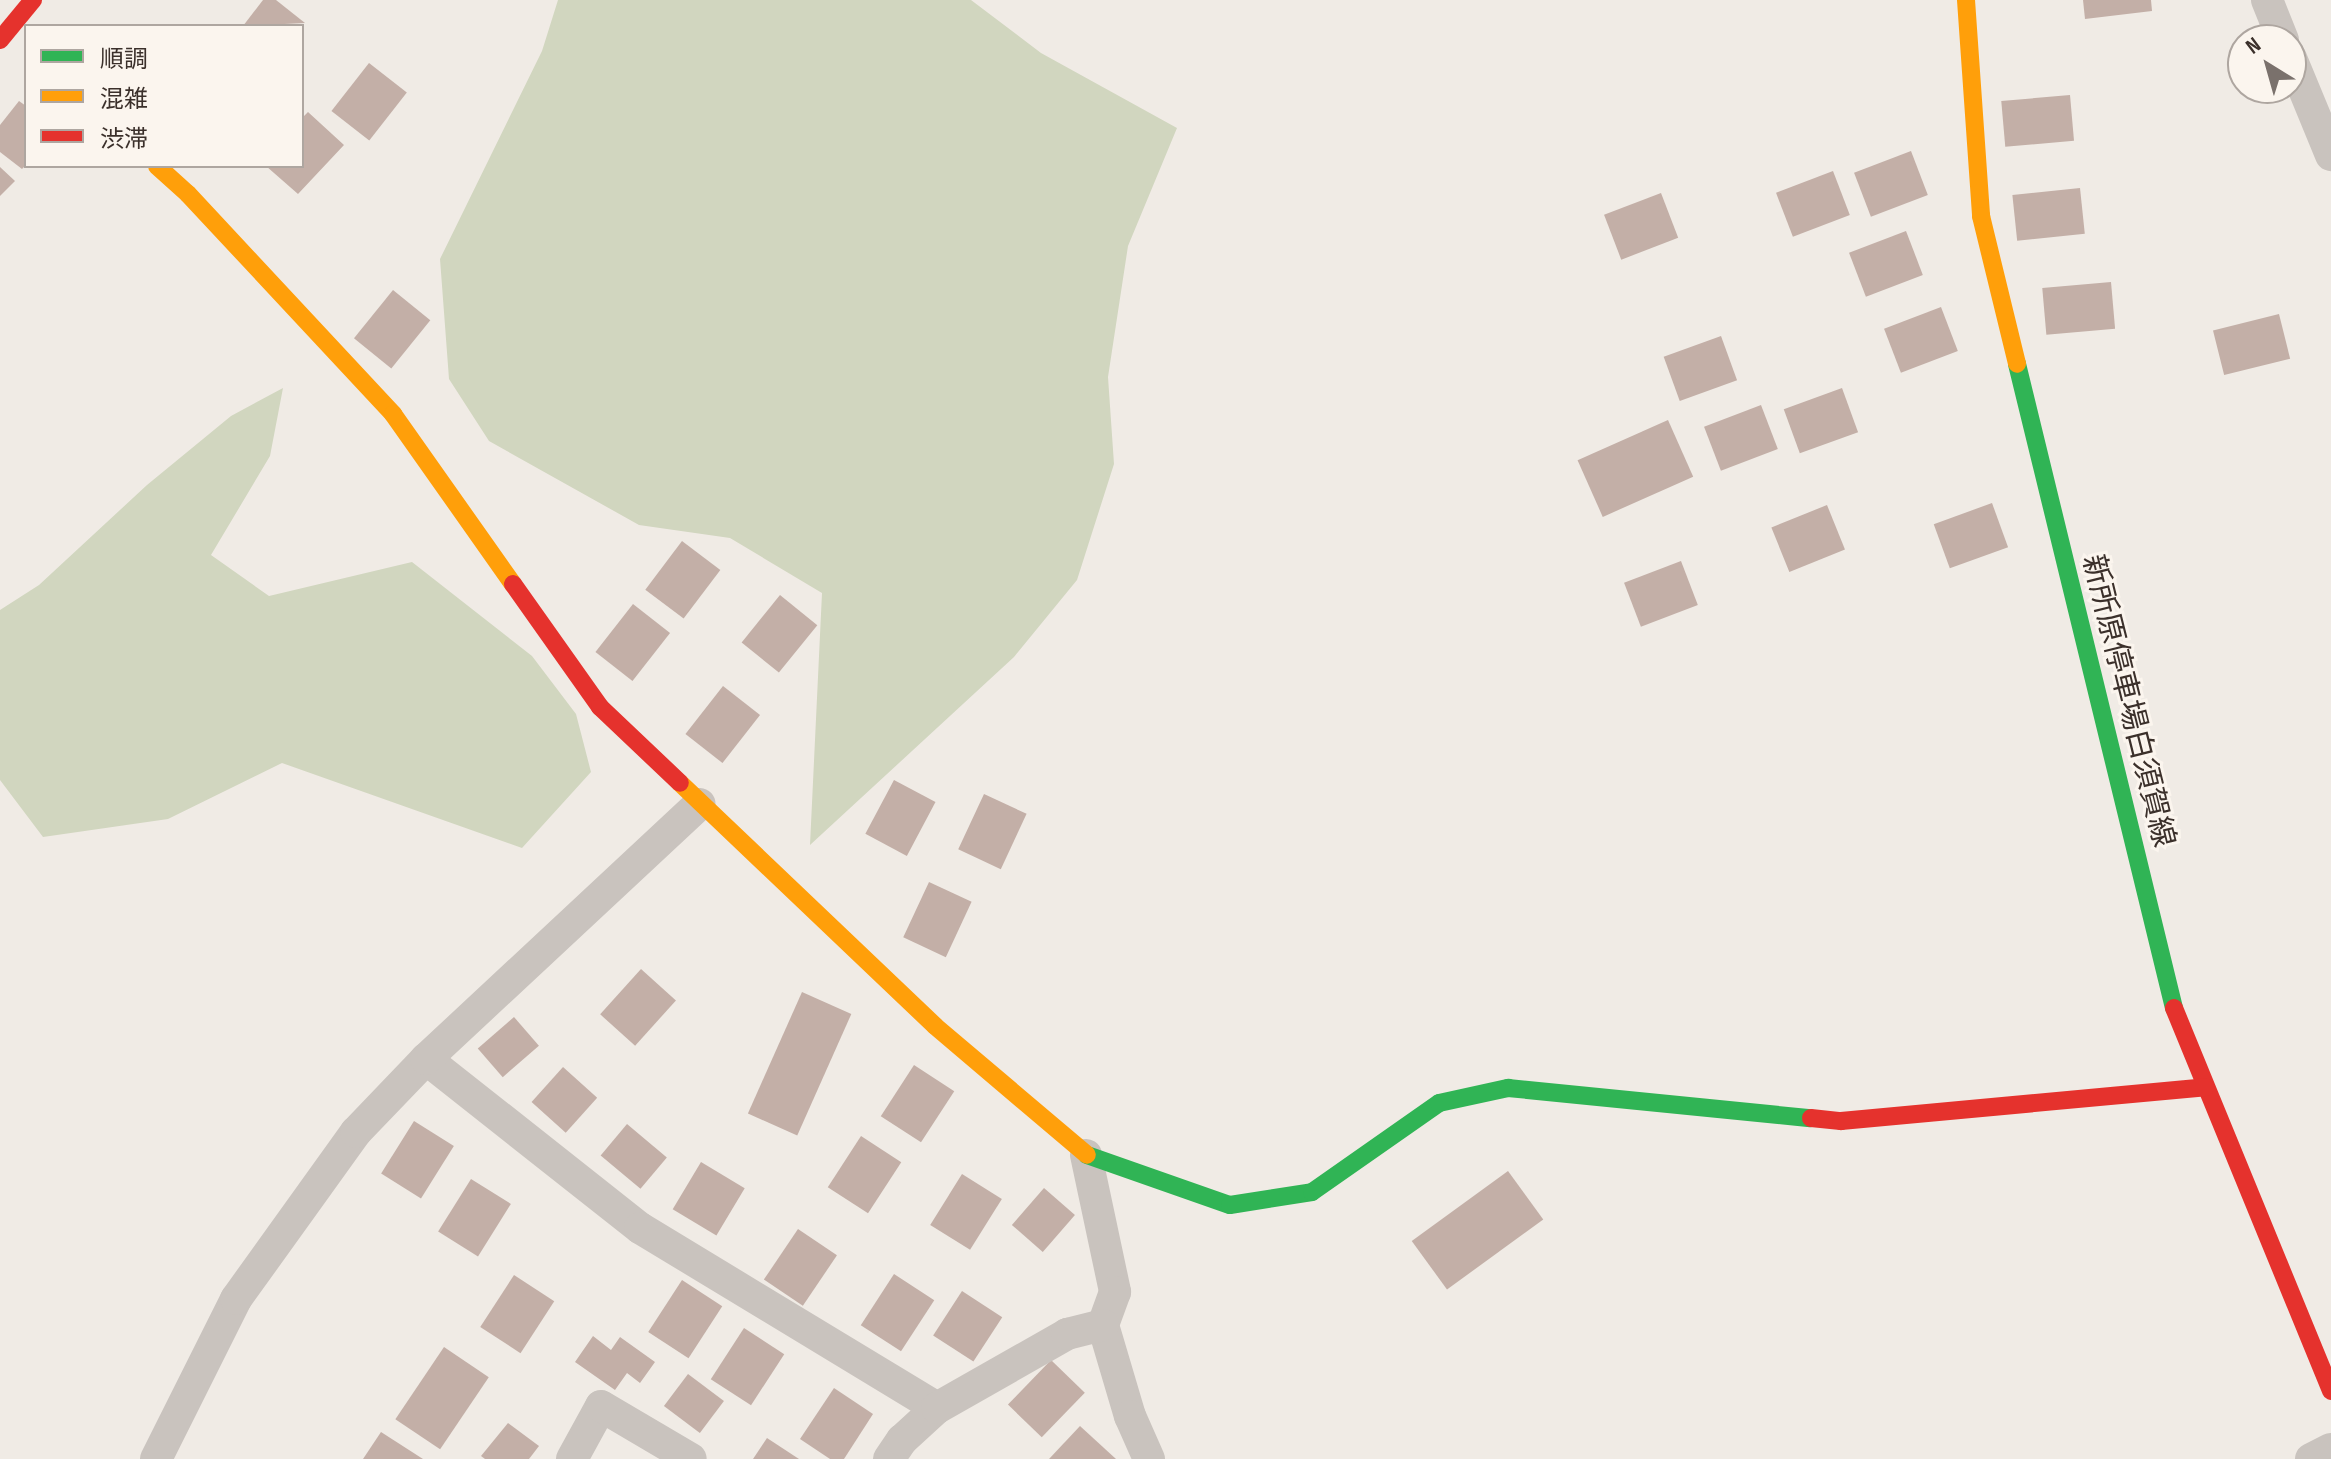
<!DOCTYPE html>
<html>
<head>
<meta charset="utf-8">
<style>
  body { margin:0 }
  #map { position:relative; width:2331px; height:1459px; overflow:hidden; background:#f0ebe5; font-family:"Sofia Sans Condensed","Noto Sans JP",sans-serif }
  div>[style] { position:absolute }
  .green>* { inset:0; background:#d1d6bf }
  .building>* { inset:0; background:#c3afa7; transform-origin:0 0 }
  .street>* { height:32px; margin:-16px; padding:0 16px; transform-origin:16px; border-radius:16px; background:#c9c3be }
  .fast>* { height:18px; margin:-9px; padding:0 9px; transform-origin:9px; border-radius:9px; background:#30b455 }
  .slow>* { height:18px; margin:-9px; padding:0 9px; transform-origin:9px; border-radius:9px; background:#ff9f0a }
  .jam>* { height:18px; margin:-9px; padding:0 9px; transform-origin:9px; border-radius:9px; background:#e5322d }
  span { translate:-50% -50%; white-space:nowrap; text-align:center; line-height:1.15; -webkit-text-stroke:6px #fbf5ee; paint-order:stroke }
  .street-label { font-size:30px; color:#3b302b }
  .legend { position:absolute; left:24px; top:24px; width:280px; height:144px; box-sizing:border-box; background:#fbf5ee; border:2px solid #aea6a0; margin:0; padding:10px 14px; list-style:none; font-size:24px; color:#3b302b }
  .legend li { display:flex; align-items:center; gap:16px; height:40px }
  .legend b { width:40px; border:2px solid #aea6a0 }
  .north { position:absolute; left:2227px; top:24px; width:80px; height:80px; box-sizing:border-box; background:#fbf5ee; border:2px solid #aea6a0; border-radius:50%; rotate:323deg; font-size:22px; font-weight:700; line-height:32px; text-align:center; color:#3b302b }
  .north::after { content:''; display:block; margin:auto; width:28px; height:36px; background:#7a716c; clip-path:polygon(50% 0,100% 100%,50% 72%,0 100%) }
</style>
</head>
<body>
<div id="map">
  <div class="green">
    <i style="clip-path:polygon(558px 0,971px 0,1041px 53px,1177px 128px,1128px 246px,1108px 377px,1114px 464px,1077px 580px,1014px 657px,810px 845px,822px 593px,730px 538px,639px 525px,489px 441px,449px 379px,440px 259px,542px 51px)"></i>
    <i style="clip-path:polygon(283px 388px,270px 456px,211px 555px,269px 596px,412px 562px,532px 656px,576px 714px,591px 772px,522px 848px,282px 763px,168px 819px,43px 837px,0 780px,0 610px,39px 585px,147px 485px,231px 416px)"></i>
  </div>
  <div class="building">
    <i style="clip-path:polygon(263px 0,276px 0,305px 23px,243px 26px)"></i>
    <i style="clip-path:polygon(2083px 0,2151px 0,2152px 11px,2085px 19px)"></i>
    <i style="left:369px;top:63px;width:48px;height:61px;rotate:38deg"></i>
    <i style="left:2070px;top:95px;width:46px;height:69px;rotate:85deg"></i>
    <i style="clip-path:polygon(19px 101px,26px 106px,26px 165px,22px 169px,0 152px,0 125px)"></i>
    <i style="clip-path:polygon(308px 112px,344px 145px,298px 194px,266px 166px,302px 166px,302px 118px)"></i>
    <i style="left:1911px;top:151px;width:47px;height:61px;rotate:69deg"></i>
    <i style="clip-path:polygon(0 167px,15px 181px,0 196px)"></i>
    <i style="left:1833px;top:171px;width:47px;height:61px;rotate:69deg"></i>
    <i style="left:2080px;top:188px;width:46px;height:68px;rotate:84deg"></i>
    <i style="left:1661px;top:193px;width:48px;height:61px;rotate:69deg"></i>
    <i style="left:1906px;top:231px;width:47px;height:61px;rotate:69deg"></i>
    <i style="left:2111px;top:282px;width:47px;height:69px;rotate:85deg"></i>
    <i style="left:393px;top:290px;width:48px;height:62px;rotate:39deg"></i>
    <i style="left:1941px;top:307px;width:47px;height:61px;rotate:69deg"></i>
    <i style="left:2279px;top:314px;width:46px;height:68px;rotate:76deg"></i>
    <i style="left:1721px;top:336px;width:47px;height:61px;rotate:70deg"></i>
    <i style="left:1842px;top:388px;width:47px;height:62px;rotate:70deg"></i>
    <i style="left:1761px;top:405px;width:47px;height:61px;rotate:69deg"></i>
    <i style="left:1668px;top:420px;width:62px;height:99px;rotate:66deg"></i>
    <i style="left:1992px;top:503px;width:47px;height:62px;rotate:70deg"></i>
    <i style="left:1827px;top:505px;width:48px;height:60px;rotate:68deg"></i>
    <i style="left:682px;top:541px;width:48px;height:61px;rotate:37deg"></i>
    <i style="left:1681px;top:561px;width:47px;height:61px;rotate:69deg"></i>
    <i style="left:780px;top:595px;width:48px;height:61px;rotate:39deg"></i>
    <i style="left:633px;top:604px;width:47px;height:61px;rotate:38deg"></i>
    <i style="left:723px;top:686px;width:47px;height:61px;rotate:38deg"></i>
    <i style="left:894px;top:780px;width:47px;height:61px;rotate:28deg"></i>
    <i style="left:984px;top:794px;width:47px;height:61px;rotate:25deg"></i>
    <i style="left:929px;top:882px;width:47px;height:61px;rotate:25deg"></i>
    <i style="left:641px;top:969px;width:47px;height:61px;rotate:42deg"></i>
    <i style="left:802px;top:992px;width:54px;height:133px;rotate:24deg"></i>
    <i style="left:514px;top:1017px;width:38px;height:48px;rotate:49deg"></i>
    <i style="left:914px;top:1065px;width:48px;height:61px;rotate:33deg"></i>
    <i style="left:563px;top:1067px;width:46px;height:47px;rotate:42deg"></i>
    <i style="left:414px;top:1121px;width:47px;height:62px;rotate:32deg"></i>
    <i style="left:627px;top:1124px;width:52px;height:41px;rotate:40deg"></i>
    <i style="left:861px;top:1136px;width:48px;height:61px;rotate:33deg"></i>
    <i style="left:701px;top:1162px;width:51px;height:55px;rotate:31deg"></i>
    <i style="left:1508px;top:1171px;width:60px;height:119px;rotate:54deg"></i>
    <i style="left:962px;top:1174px;width:47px;height:60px;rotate:32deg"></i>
    <i style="left:471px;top:1179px;width:47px;height:62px;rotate:32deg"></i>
    <i style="left:1044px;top:1188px;width:41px;height:49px;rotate:41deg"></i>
    <i style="left:798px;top:1229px;width:47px;height:61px;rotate:34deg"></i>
    <i style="left:894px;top:1274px;width:48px;height:61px;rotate:33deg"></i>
    <i style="left:514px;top:1275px;width:48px;height:62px;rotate:33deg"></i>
    <i style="left:682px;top:1280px;width:48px;height:62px;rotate:33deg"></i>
    <i style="left:962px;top:1291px;width:48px;height:53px;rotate:33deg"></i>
    <i style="left:744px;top:1328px;width:48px;height:61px;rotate:33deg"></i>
    <i style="clip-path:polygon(593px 1336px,611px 1350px,620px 1337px,655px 1362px,640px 1383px,627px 1373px,615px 1390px,575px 1362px)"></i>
    <i style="left:444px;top:1347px;width:54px;height:87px;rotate:34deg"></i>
    <i style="left:1051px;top:1360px;width:47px;height:62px;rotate:44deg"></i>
    <i style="left:688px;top:1374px;width:45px;height:40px;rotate:37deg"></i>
    <i style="clip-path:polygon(834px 1388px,873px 1414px,844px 1459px,830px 1459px,800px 1439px)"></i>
    <i style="clip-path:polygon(508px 1423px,539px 1446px,529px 1459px,485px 1459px,481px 1456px)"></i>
    <i style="clip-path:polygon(1080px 1426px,1116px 1459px,1049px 1459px)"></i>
    <i style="clip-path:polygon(381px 1432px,423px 1459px,363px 1459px)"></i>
    <i style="clip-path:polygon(767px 1438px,799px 1459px,753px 1459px)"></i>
  </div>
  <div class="street">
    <i style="left:2267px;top:0;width:43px;rotate:68.2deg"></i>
    <i style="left:2291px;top:58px;width:105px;rotate:67.6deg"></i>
    <i style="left:426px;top:1059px;width:273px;rotate:38.3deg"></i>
    <i style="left:640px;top:1228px;width:347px;rotate:31.2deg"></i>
    <i style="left:1086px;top:1155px;width:140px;rotate:78deg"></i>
    <i style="left:1115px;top:1292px;width:35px;rotate:110deg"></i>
    <i style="left:1103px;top:1325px;width:95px;rotate:73.5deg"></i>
    <i style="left:1130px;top:1416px;width:47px;rotate:66.2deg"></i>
    <i style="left:156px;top:1459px;width:179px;rotate:-63.4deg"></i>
    <i style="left:236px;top:1299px;width:206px;rotate:-54.3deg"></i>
    <i style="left:356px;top:1132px;width:101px;rotate:-46.2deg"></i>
    <i style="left:426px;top:1059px;width:374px;rotate:-43deg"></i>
    <i style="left:572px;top:1459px;width:60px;rotate:-61.3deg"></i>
    <i style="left:601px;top:1406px;width:104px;rotate:30.5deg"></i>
    <i style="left:889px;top:1459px;width:23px;rotate:-56deg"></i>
    <i style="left:902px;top:1440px;width:47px;rotate:-42.4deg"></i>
    <i style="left:937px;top:1408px;width:150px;rotate:-29.6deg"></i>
    <i style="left:1067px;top:1334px;width:37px;rotate:-14deg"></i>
    <i style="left:2311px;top:1459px;width:22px;rotate:-27deg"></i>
  </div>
  <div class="fast">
    <i style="left:2017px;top:364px;width:663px;rotate:76.3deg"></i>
    <i style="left:1087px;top:1155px;width:151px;rotate:19.3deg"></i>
    <i style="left:1230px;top:1205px;width:83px;rotate:-9deg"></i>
    <i style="left:1312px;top:1192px;width:155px;rotate:-35deg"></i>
    <i style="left:1439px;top:1103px;width:71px;rotate:-12.3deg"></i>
    <i style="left:1508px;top:1088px;width:304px;rotate:5.7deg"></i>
  </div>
  <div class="slow">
    <i style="left:1966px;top:0;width:217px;rotate:86deg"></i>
    <i style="left:1981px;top:216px;width:152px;rotate:76.3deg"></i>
    <i style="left:157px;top:166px;width:42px;rotate:42.1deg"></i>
    <i style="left:188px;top:194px;width:301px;rotate:47deg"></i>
    <i style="left:393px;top:414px;width:208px;rotate:54.8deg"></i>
    <i style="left:680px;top:783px;width:352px;rotate:43.6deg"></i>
    <i style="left:935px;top:1026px;width:199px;rotate:40.3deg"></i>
  </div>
  <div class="jam">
    <i style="left:0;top:40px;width:52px;rotate:-50.5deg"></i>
    <i style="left:513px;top:584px;width:151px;rotate:54.7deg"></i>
    <i style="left:600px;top:707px;width:110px;rotate:43.5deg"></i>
    <i style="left:2174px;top:1008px;width:414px;rotate:67.7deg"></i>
    <i style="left:1811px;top:1118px;width:30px;rotate:6deg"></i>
    <i style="left:1841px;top:1121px;width:366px;rotate:-5.3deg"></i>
  </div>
  <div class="street-label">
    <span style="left:2128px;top:701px;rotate:76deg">新所原停車場白須賀線</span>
  </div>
  <ul class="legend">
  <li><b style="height:10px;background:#30b455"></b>順調</li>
  <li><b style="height:10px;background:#ff9f0a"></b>混雑</li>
  <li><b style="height:10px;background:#e5322d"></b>渋滞</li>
  </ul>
  <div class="north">N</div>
</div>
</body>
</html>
